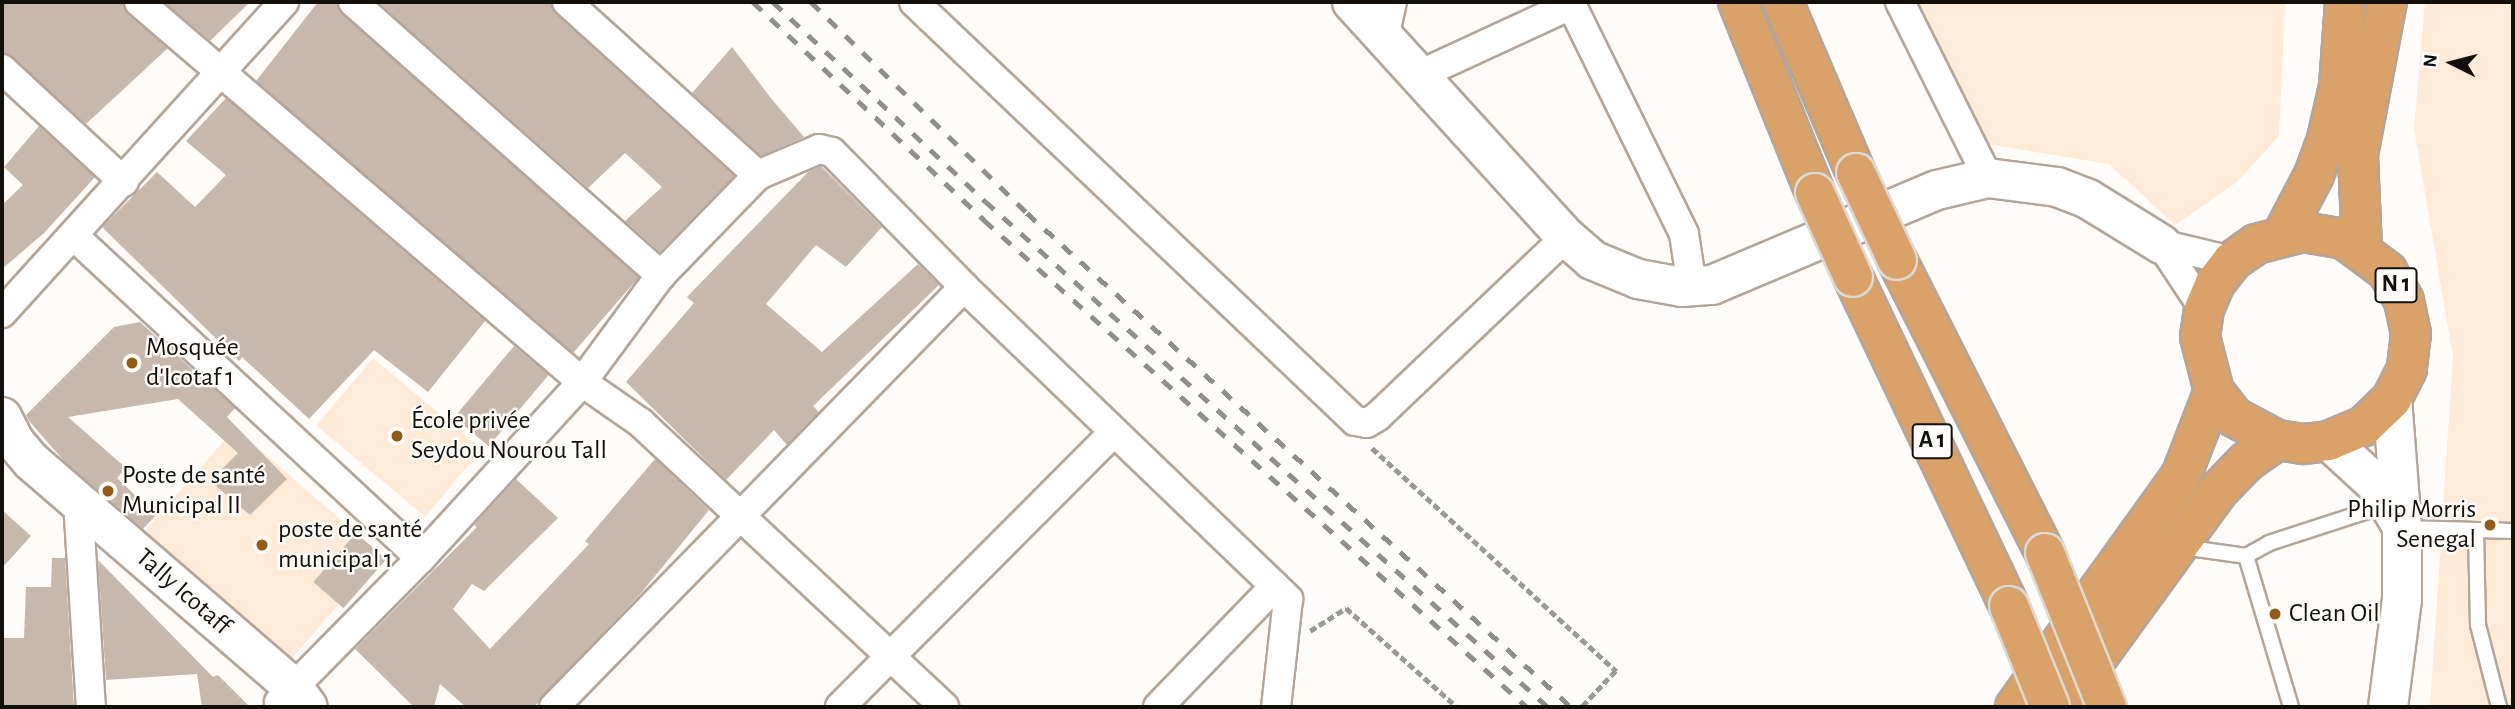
<!DOCTYPE html>
<html>
<head>
<meta charset="utf-8">
<style>
  body { margin:0 }
  #map { position:relative; width:2515px; height:709px; overflow:hidden; background:#fefbf8; font-family:"Alegreya Sans",sans-serif }
  div>[style] { position:absolute }
  .built>* { inset:0; background:#ffead7; transform-origin:0 0 }
  .building>* { inset:0; background:#c6b8ac; transform-origin:0 0 }
  .path>* { height:4.5px; margin-top:-2.25px; transform-origin:0; background:repeating-linear-gradient(90deg,#9c9894 0 7px,transparent 0 10.5px) }
  .roads { filter:drop-shadow(2px 0 #b3a599) drop-shadow(-2px 0 #b3a599) drop-shadow(0 2px #b3a599) drop-shadow(0 -2px #b3a599) }
  .lane>* { height:14px; margin:-7px; padding:0 7px; transform-origin:7px; border-radius:7px; background:#fff }
  .street>* { height:28px; margin:-14px; padding:0 14px; transform-origin:14px; border-radius:14px; background:#fff }
  .secondary>* { height:38px; margin:-19px; padding:0 19px; transform-origin:19px; border-radius:19px; background:#fff }
  .highway>* { height:38px; margin:-19px; padding:0 19px; transform-origin:19px; border-radius:19px; background:#daa168 }
  .rail>* { height:5px; margin-top:-2.5px; transform-origin:0; background:repeating-linear-gradient(90deg,#918d8a 0 12px,transparent 0 24px) }
  .bridges { filter:drop-shadow(2px 0 #d9d9d8) drop-shadow(-2px 0 #d9d9d8) drop-shadow(0 2px #d9d9d8) drop-shadow(0 -2px #d9d9d8) }
  .highway-bridge>* { height:38px; margin:-19px; padding:0 19px; transform-origin:19px; border-radius:19px; background:#daa168 }
  .dots>* { width:19px; height:19px; translate:-50% -50%; box-sizing:border-box; border:4px solid #fefbf8; border-radius:50% }
  span { translate:-50% -50%; white-space:nowrap; text-align:center; line-height:1.15; -webkit-text-stroke:5px #fefbf8; paint-order:stroke }
  .shield-label span { padding:2px 5px; background:#fefbf8; border:2px solid; border-radius:5px; -webkit-text-stroke-width:0 }
  .shield-label { font-size:24px; color:#130f0a; font-weight:700 }
  .poi-label { font-size:26px; color:#130f0a }
  .left { translate:0 -50%; text-align:left }
  .right { translate:-100% -50%; text-align:right }
  .street-label { font-size:26px; color:#130f0a }
  .frame { position:absolute; inset:0; border:4px solid #130f0a; pointer-events:none }
  .north { position:absolute; left:2417px; top:28px; width:70px; height:70px; -webkit-text-stroke:5px #fefbf8; paint-order:stroke; rotate:276deg; font-size:19px; font-weight:700; line-height:28px; text-align:center; color:#130f0a }
  .north::after { content:''; display:block; margin:auto; width:24px; height:32px; background:#130f0a; clip-path:polygon(50% 0,100% 100%,50% 72%,0 100%) }
</style>
</head>
<body>
<div id="map">
  <div class="built">
    <i style="clip-path:polygon(1895px 2px,2285px 2px,2279px 136px,2237px 182px,2175px 225px,2109px 164px,1968px 141px)"></i>
    <i style="clip-path:polygon(2425px 2px,2513px 2px,2513px 707px,2430px 707px,2453px 356px,2414px 129px)"></i>
    <i style="left:373px;top:358px;width:142px;height:88px;rotate:40deg"></i>
    <i style="left:235px;top:428px;width:194px;height:141px;rotate:41deg"></i>
  </div>
  <div class="building">
    <i style="clip-path:polygon(2px 2px,123px 2px,128px 15px,168px 48px,86px 124px,2px 51px)"></i>
    <i style="clip-path:polygon(164px 2px,250px 2px,210px 41px)"></i>
    <i style="clip-path:polygon(318px 2px,337px 2px,342px 14px,639px 277px,573px 353px,256px 81px)"></i>
    <i style="clip-path:polygon(378px 2px,551px 2px,556px 14px,734px 176px,660px 252px,625px 221px,662px 187px,625px 153px,588px 188px)"></i>
    <i style="clip-path:polygon(732px 47px,770px 97px,804px 137px,761px 156px,692px 93px)"></i>
    <i style="clip-path:polygon(226px 98px,485px 321px,428px 392px,374px 350px,309px 419px,242px 357px,239px 361px,102px 227px,157px 172px,195px 207px,226px 175px,186px 141px)"></i>
    <i style="clip-path:polygon(39px 126px,95px 177px,44px 233px,2px 269px,2px 205px,23px 185px,4px 167px)"></i>
    <i style="clip-path:polygon(821px 166px,882px 227px,846px 267px,816px 245px,766px 304px,822px 352px,918px 264px,939px 285px,813px 406px,819px 412px,787px 445px,774px 430px,726px 480px,626px 382px,694px 303px,687px 297px,808px 172px)"></i>
    <i style="clip-path:polygon(140px 322px,235px 408px,227px 417px,287px 479px,250px 515px,210px 481px,238px 453px,178px 399px,68px 417px,126px 468px,117px 478px,156px 515px,143px 529px,65px 462px,29px 421px,26px 415px,114px 327px)"></i>
    <i style="left:514px;top:346px;width:45px;height:93px;rotate:40deg"></i>
    <i style="clip-path:polygon(655px 459px,709px 510px,642px 592px,534px 707px,466px 707px,440px 684px,434px 707px,414px 707px,355px 649px,477px 527px,474px 525px,516px 479px,558px 518px,484px 591px,472px 584px,453px 609px,490px 649px,589px 544px,585px 541px)"></i>
    <i style="clip-path:polygon(2px 510px,31px 536px,2px 568px)"></i>
    <i style="left:356px;top:533px;width:40px;height:65px;rotate:41deg"></i>
    <i style="clip-path:polygon(52px 558px,65px 558px,74px 707px,2px 707px,3px 638px,24px 638px,26px 587px,51px 587px)"></i>
    <i style="clip-path:polygon(98px 560px,213px 677px,218px 675px,250px 707px,202px 707px,197px 674px,106px 680px)"></i>
  </div>
  <div class="path">
    <i style="left:1372px;top:448px;width:331px;rotate:42.4deg"></i>
    <i style="left:1616px;top:671px;width:50px;rotate:133.4deg"></i>
    <i style="left:1310px;top:631px;width:43px;rotate:-32.6deg"></i>
    <i style="left:1346px;top:608px;width:149px;rotate:41.7deg"></i>
  </div>
  <div class="roads">
    <div class="lane">
      <i style="left:2404px;top:528px;width:109px;rotate:1.6deg"></i>
      <i style="left:2476px;top:530px;width:95px;rotate:88.8deg"></i>
      <i style="left:2478px;top:625px;width:85px;rotate:75.6deg"></i>
      <i style="left:2182px;top:547px;width:65px;rotate:8deg"></i>
      <i style="left:2246px;top:556px;width:26px;rotate:-29deg"></i>
      <i style="left:2269px;top:543px;width:123px;rotate:-18deg"></i>
      <i style="left:2246px;top:556px;width:158px;rotate:73.4deg"></i>
    </div>
    <div class="street">
      <i style="left:139px;top:2px;width:584px;rotate:40.62deg"></i>
      <i style="left:582px;top:382px;width:72px;rotate:34.8deg"></i>
      <i style="left:641px;top:423px;width:415px;rotate:43.1deg"></i>
      <i style="left:353px;top:2px;width:412px;rotate:41.6deg"></i>
      <i style="left:567px;top:2px;width:258px;rotate:42.2deg"></i>
      <i style="left:914px;top:2px;width:608px;rotate:43.53deg"></i>
      <i style="left:1355px;top:421px;width:12px;rotate:9deg"></i>
      <i style="left:1367px;top:423px;width:13px;rotate:-32deg"></i>
      <i style="left:1378px;top:416px;width:260px;rotate:-43.6deg"></i>
      <i style="left:1570px;top:2px;width:258px;rotate:63.8deg"></i>
      <i style="left:1684px;top:234px;width:53px;rotate:81.3deg"></i>
      <i style="left:1900px;top:2px;width:197px;rotate:63.4deg"></i>
      <i style="left:1384px;top:39px;width:38px;rotate:-78deg"></i>
      <i style="left:2px;top:69px;width:166px;rotate:42.8deg"></i>
      <i style="left:1417px;top:76px;width:170px;rotate:-24.8deg"></i>
      <i style="left:75px;top:237px;width:472px;rotate:42.9deg"></i>
      <i style="left:2161px;top:244px;width:78px;rotate:56.5deg"></i>
      <i style="left:2161px;top:244px;width:73px;rotate:13.5deg"></i>
      <i style="left:2px;top:313px;width:420px;rotate:-47.8deg"></i>
      <i style="left:78px;top:502px;width:205px;rotate:86.4deg"></i>
      <i style="left:279px;top:702px;width:202px;rotate:-45.4deg"></i>
      <i style="left:421px;top:558px;width:239px;rotate:-47.5deg"></i>
      <i style="left:582px;top:382px;width:133px;rotate:-53.6deg"></i>
      <i style="left:661px;top:275px;width:139px;rotate:-45.9deg"></i>
      <i style="left:758px;top:175px;width:66px;rotate:-23.1deg"></i>
      <i style="left:819px;top:149px;width:13px;rotate:13deg"></i>
      <i style="left:832px;top:152px;width:189px;rotate:45.6deg"></i>
      <i style="left:964px;top:287px;width:450px;rotate:43.9deg"></i>
      <i style="left:1288px;top:599px;width:109px;rotate:96.3deg"></i>
      <i style="left:554px;top:707px;width:587px;rotate:-45.69deg"></i>
      <i style="left:840px;top:707px;width:388px;rotate:-45.1deg"></i>
      <i style="left:1158px;top:707px;width:168px;rotate:-46deg"></i>
    </div>
    <div class="secondary">
      <i style="left:1352px;top:2px;width:318px;rotate:47.7deg"></i>
      <i style="left:1566px;top:237px;width:35px;rotate:41deg"></i>
      <i style="left:1592px;top:260px;width:50px;rotate:22.4deg"></i>
      <i style="left:1638px;top:279px;width:45px;rotate:10.3deg"></i>
      <i style="left:1682px;top:287px;width:30px;rotate:-4deg"></i>
      <i style="left:1712px;top:285px;width:244px;rotate:-22.9deg"></i>
      <i style="left:1937px;top:190px;width:52px;rotate:-13.2deg"></i>
      <i style="left:1988px;top:178px;width:70px;rotate:7.4deg"></i>
      <i style="left:2057px;top:187px;width:33px;rotate:21deg"></i>
      <i style="left:2088px;top:199px;width:86px;rotate:31.7deg"></i>
      <i style="left:2px;top:417px;width:28px;rotate:63deg"></i>
      <i style="left:15px;top:442px;width:25px;rotate:50deg"></i>
      <i style="left:31px;top:461px;width:345px;rotate:40.8deg"></i>
      <i style="left:292px;top:686px;width:26px;rotate:53deg"></i>
      <i style="left:2329px;top:441px;width:67px;rotate:42.6deg"></i>
      <i style="left:2378px;top:486px;width:43px;rotate:59.3deg"></i>
      <i style="left:2388px;top:707px;width:109px;rotate:-82.6deg"></i>
      <i style="left:2402px;top:599px;width:71px;rotate:-90deg"></i>
      <i style="left:2402px;top:528px;width:129px;rotate:-94.4deg"></i>
    </div>
    <div class="highway">
      <i style="left:1738px;top:2px;width:206px;rotate:68deg"></i>
      <i style="left:1783px;top:2px;width:186px;rotate:66.9deg"></i>
      <i style="left:2283px;top:234px;width:67px;rotate:-62.3deg"></i>
      <i style="left:2314px;top:175px;width:38px;rotate:-70deg"></i>
      <i style="left:2327px;top:139px;width:54px;rotate:-77.2deg"></i>
      <i style="left:2339px;top:86px;width:84px;rotate:-85.9deg"></i>
      <i style="left:2362px;top:248px;width:93px;rotate:-92.5deg"></i>
      <i style="left:2358px;top:155px;width:156px;rotate:-79.3deg"></i>
      <i style="left:1897px;top:260px;width:328px;rotate:63.2deg"></i>
      <i style="left:1853px;top:277px;width:364px;rotate:64.6deg"></i>
      <i style="left:2015px;top:707px;width:284px;rotate:-54.3deg"></i>
      <i style="left:2181px;top:476px;width:91px;rotate:-68.8deg"></i>
      <i style="left:2214px;top:391px;width:56px;rotate:-104.5deg"></i>
      <i style="left:2200px;top:337px;width:28px;rotate:-82deg"></i>
      <i style="left:2204px;top:309px;width:28px;rotate:-67deg"></i>
      <i style="left:2215px;top:283px;width:28px;rotate:-52deg"></i>
      <i style="left:2232px;top:261px;width:29px;rotate:-35deg"></i>
      <i style="left:2256px;top:244px;width:49px;rotate:-14.3deg"></i>
      <i style="left:2303px;top:232px;width:42px;rotate:9.7deg"></i>
      <i style="left:2344px;top:239px;width:54px;rotate:36.7deg"></i>
      <i style="left:2387px;top:271px;width:34px;rotate:60deg"></i>
      <i style="left:2404px;top:301px;width:34px;rotate:78deg"></i>
      <i style="left:2411px;top:334px;width:35px;rotate:97deg"></i>
      <i style="left:2407px;top:369px;width:34px;rotate:117deg"></i>
      <i style="left:2392px;top:399px;width:39px;rotate:136deg"></i>
      <i style="left:2364px;top:426px;width:38px;rotate:157deg"></i>
      <i style="left:2329px;top:441px;width:26px;rotate:173deg"></i>
      <i style="left:2303px;top:444px;width:26px;rotate:-171deg"></i>
      <i style="left:2277px;top:440px;width:49px;rotate:-151.9deg"></i>
      <i style="left:2234px;top:417px;width:33px;rotate:-128deg"></i>
      <i style="left:2061px;top:707px;width:267px;rotate:-54deg"></i>
      <i style="left:2218px;top:491px;width:40px;rotate:-46deg"></i>
      <i style="left:2246px;top:462px;width:38px;rotate:-35deg"></i>
    </div>
  </div>
  <div class="rail">
    <i style="left:753px;top:2px;width:318px;rotate:43.3deg"></i>
    <i style="left:984px;top:220px;width:729px;rotate:41.89deg"></i>
    <i style="left:773px;top:2px;width:291px;rotate:43.2deg"></i>
    <i style="left:985px;top:201px;width:757px;rotate:41.95deg"></i>
    <i style="left:811px;top:2px;width:302px;rotate:44.3deg"></i>
    <i style="left:1027px;top:213px;width:735px;rotate:42.24deg"></i>
  </div>
  <div class="bridges">
    <div class="highway-bridge">
      <i style="left:1856px;top:173px;width:96px;rotate:64.8deg"></i>
      <i style="left:1815px;top:193px;width:92px;rotate:65.7deg"></i>
      <i style="left:2045px;top:553px;width:166px;rotate:68.1deg"></i>
      <i style="left:2009px;top:606px;width:109px;rotate:67.9deg"></i>
    </div>
  </div>
  <div class="dots">
    <i style="left:132px;top:363px;background:#935b15"></i>
    <i style="left:397px;top:436px;background:#935b15"></i>
    <i style="left:108px;top:491px;background:#935b15"></i>
    <i style="left:2490px;top:525px;background:#935b15"></i>
    <i style="left:262px;top:545px;background:#935b15"></i>
    <i style="left:2275px;top:614px;background:#935b15"></i>
  </div>
  <div class="shield-label">
    <span style="left:2396px;top:285px">N 1</span>
    <span style="left:1932px;top:441px">A 1</span>
  </div>
  <div class="poi-label">
    <span class="left" style="left:146px;top:363px">Mosquée<br>d'Icotaf 1</span>
    <span class="left" style="left:411px;top:436px">École privée<br>Seydou Nourou Tall</span>
    <span class="left" style="left:122px;top:491px">Poste de santé<br>Municipal II</span>
    <span class="right" style="left:2476px;top:525px">Philip Morris<br>Senegal</span>
    <span class="left" style="left:278px;top:545px">poste de santé<br>municipal 1</span>
    <span class="left" style="left:2289px;top:614px">Clean Oil</span>
  </div>
  <div class="street-label">
    <span style="left:183px;top:592px;rotate:41deg">Tally Icotaff</span>
  </div>
  <div class="frame"></div>
  <div class="north">N</div>
</div>
</body>
</html>
